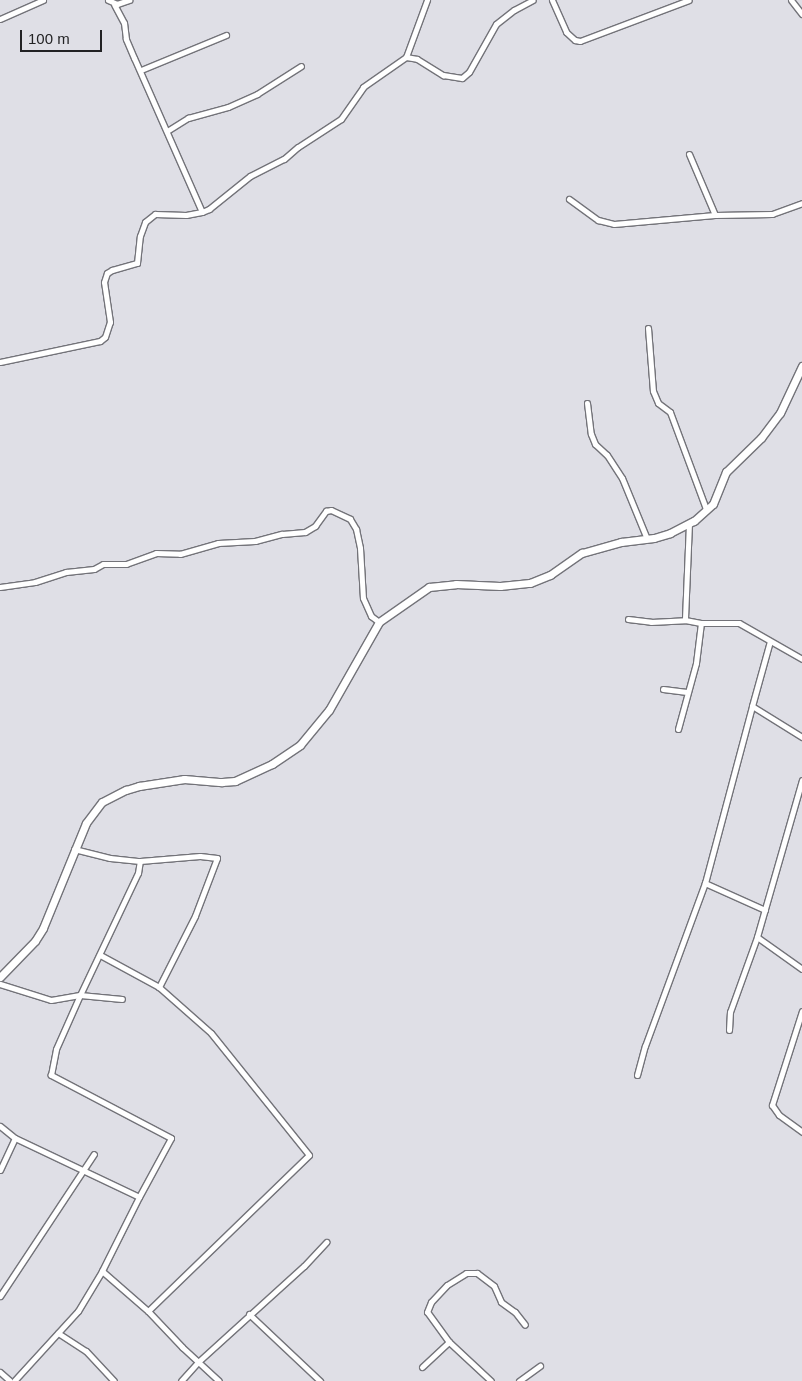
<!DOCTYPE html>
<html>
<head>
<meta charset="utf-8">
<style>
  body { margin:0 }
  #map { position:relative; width:802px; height:1381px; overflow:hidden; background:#dfdfe6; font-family:Arial,sans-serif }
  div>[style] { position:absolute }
  .roads { filter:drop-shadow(1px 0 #737379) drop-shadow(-1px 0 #737379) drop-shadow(0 1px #737379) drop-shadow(0 -1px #737379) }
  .street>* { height:5px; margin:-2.5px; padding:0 2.5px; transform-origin:2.5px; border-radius:2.5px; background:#fff }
  .secondary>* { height:7px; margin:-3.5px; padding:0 3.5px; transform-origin:3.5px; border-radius:3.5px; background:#fff }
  span { translate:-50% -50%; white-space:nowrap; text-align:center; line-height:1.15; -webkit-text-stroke:4.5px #dfdfe6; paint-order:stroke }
  .scale { position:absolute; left:20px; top:30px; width:82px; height:22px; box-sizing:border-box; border:2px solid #222224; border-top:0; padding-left:6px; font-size:15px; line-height:18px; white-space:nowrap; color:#222224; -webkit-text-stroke:4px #dfdfe6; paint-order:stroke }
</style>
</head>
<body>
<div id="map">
  <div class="roads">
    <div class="street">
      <i style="left:108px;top:0;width:10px;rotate:24deg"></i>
      <i style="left:117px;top:4px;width:13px;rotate:-18deg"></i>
      <i style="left:552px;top:0;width:35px;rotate:66deg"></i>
      <i style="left:566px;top:32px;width:12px;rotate:42deg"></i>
      <i style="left:575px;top:40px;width:5px;rotate:11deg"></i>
      <i style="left:580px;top:41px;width:116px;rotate:-20.6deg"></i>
      <i style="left:791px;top:0;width:18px;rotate:52deg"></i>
      <i style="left:0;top:19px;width:47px;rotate:-23.8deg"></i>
      <i style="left:406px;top:57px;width:11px;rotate:10deg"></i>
      <i style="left:417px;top:59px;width:31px;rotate:32deg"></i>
      <i style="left:443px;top:75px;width:19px;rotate:9deg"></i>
      <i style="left:462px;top:78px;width:9px;rotate:-41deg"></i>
      <i style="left:469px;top:72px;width:55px;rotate:-60.6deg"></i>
      <i style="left:496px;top:24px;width:23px;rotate:-38deg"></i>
      <i style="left:514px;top:10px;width:21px;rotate:-28deg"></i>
      <i style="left:141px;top:70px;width:92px;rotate:-22.4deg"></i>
      <i style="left:167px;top:131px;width:25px;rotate:-32deg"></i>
      <i style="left:188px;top:118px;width:41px;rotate:-15.4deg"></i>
      <i style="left:228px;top:107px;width:32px;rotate:-24deg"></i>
      <i style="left:257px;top:94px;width:52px;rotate:-32.5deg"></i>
      <i style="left:689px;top:154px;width:66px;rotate:66.9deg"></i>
      <i style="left:569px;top:199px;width:36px;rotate:36deg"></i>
      <i style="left:598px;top:220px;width:16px;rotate:14deg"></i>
      <i style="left:614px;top:224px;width:101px;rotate:-5.1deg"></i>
      <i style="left:715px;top:215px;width:57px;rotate:-1deg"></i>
      <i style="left:772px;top:214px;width:32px;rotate:-20deg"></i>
      <i style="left:202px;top:212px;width:8px;rotate:-23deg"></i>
      <i style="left:209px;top:209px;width:53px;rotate:-38.8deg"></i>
      <i style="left:250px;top:176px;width:38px;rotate:-27deg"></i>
      <i style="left:284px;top:159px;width:18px;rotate:-41deg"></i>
      <i style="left:298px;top:147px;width:51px;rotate:-33.1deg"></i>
      <i style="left:341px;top:119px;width:39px;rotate:-55deg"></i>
      <i style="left:363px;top:87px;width:52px;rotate:-34.9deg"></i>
      <i style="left:406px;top:57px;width:61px;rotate:-69.8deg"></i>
      <i style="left:648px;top:328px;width:63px;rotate:85.5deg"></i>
      <i style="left:653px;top:391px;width:13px;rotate:67deg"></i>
      <i style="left:658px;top:403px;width:15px;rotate:37deg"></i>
      <i style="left:670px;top:412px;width:103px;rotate:69.6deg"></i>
      <i style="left:0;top:362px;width:102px;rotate:-11.9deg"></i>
      <i style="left:100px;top:341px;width:6px;rotate:-39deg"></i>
      <i style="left:105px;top:337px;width:16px;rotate:-72deg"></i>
      <i style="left:110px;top:322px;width:40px;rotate:-98.5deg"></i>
      <i style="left:104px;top:282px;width:9px;rotate:-72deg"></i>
      <i style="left:107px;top:273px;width:6px;rotate:-31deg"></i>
      <i style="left:112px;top:270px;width:26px;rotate:-16deg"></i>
      <i style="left:137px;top:263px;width:27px;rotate:-84deg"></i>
      <i style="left:140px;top:236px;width:15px;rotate:-70deg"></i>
      <i style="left:145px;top:222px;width:13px;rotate:-39deg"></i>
      <i style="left:155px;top:214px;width:31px;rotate:2deg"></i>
      <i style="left:186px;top:215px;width:16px;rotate:-11deg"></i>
      <i style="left:202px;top:212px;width:168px;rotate:-113.8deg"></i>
      <i style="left:134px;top:58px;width:21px;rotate:-113deg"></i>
      <i style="left:126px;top:39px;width:16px;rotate:-97deg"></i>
      <i style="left:124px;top:23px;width:21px;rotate:-118deg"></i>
      <i style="left:587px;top:403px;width:31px;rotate:83deg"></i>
      <i style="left:591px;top:434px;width:11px;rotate:68deg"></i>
      <i style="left:595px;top:444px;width:16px;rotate:43deg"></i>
      <i style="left:607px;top:455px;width:27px;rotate:57deg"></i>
      <i style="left:622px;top:478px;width:66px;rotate:67.7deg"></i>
      <i style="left:689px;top:523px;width:97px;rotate:92.4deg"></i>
      <i style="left:685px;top:620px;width:16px;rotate:11deg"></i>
      <i style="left:701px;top:623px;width:38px"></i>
      <i style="left:739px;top:623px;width:73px;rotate:29.7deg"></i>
      <i style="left:0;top:587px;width:35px;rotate:-8deg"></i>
      <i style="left:35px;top:582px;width:33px;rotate:-18deg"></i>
      <i style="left:66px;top:572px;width:28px;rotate:-6deg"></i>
      <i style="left:94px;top:569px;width:10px;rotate:-29deg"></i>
      <i style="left:103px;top:564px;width:23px"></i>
      <i style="left:126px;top:564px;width:32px;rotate:-20deg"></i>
      <i style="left:156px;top:553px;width:24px;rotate:2deg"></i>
      <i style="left:180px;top:554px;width:40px;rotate:-16deg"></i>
      <i style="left:218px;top:543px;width:37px;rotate:-3deg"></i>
      <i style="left:255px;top:541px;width:28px;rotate:-15deg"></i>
      <i style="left:282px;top:534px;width:23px;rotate:-5deg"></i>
      <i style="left:305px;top:532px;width:12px;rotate:-31deg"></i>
      <i style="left:315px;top:526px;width:19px;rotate:-54deg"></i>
      <i style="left:326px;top:511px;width:5px;rotate:-11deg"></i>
      <i style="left:331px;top:510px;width:21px;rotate:25deg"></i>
      <i style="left:350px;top:519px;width:12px;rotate:59deg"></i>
      <i style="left:356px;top:529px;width:19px;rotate:78deg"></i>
      <i style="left:360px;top:548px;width:50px;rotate:86.6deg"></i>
      <i style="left:363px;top:598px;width:20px;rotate:66deg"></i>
      <i style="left:371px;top:616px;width:10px;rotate:37deg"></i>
      <i style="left:628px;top:619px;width:23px;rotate:7deg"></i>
      <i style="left:651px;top:622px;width:34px;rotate:-3deg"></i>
      <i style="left:663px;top:689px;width:24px;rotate:7deg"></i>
      <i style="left:752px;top:706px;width:67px;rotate:-74.5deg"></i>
      <i style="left:678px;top:729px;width:68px;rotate:-74.7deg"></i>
      <i style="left:696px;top:663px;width:40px;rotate:-82.9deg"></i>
      <i style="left:802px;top:780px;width:163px;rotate:106deg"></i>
      <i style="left:757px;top:937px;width:55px;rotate:35.4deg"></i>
      <i style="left:74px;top:849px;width:37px;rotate:14deg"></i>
      <i style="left:110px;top:858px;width:30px;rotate:6deg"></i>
      <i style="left:140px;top:861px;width:60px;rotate:-4.8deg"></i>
      <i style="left:200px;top:856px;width:17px;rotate:7deg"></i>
      <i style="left:217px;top:858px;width:62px;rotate:110.8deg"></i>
      <i style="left:195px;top:916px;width:80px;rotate:116.9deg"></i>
      <i style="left:159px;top:987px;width:67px;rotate:-151.5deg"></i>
      <i style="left:765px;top:910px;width:66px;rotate:-155.8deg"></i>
      <i style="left:705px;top:883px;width:183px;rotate:-75.1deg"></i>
      <i style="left:752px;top:706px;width:59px;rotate:31.8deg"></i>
      <i style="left:0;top:984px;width:53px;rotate:17.4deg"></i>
      <i style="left:51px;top:1000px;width:29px;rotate:-10deg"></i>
      <i style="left:80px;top:995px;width:42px;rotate:5.4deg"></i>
      <i style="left:802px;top:1011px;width:99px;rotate:107.7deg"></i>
      <i style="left:772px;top:1105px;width:12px;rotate:55deg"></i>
      <i style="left:779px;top:1115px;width:29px;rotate:36deg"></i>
      <i style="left:729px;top:1030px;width:18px;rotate:-87deg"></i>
      <i style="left:730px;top:1012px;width:80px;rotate:-70.2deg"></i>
      <i style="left:637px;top:1075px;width:30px;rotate:-75deg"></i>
      <i style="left:645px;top:1046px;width:174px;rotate:-69.8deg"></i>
      <i style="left:0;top:1126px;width:19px;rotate:39deg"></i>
      <i style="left:15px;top:1138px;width:137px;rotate:25.4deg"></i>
      <i style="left:139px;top:1197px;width:83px;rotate:116.6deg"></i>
      <i style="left:102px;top:1271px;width:61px;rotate:41deg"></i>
      <i style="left:148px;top:1311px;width:50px;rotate:46.6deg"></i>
      <i style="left:182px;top:1347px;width:50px;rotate:42.6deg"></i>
      <i style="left:0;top:1170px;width:35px;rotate:-65deg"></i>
      <i style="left:139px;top:1197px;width:67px;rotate:-61.5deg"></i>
      <i style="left:171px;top:1138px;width:136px;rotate:-152.3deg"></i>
      <i style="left:51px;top:1075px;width:26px;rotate:-79deg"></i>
      <i style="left:56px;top:1049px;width:59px;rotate:-66deg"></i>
      <i style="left:80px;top:995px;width:135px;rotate:-64.6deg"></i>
      <i style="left:138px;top:873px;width:12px;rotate:-81deg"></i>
      <i style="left:0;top:1296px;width:170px;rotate:-56.5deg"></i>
      <i style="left:148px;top:1311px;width:224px;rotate:-44.1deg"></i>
      <i style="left:309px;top:1155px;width:156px;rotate:-128.8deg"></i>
      <i style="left:211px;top:1033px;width:69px;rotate:-138.5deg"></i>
      <i style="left:249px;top:1314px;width:98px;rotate:43.3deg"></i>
      <i style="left:58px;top:1333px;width:33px;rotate:33deg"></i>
      <i style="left:86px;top:1351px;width:41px;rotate:47deg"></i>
      <i style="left:422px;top:1367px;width:37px;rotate:-43deg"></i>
      <i style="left:0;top:1372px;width:13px;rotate:42deg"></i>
      <i style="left:14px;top:1381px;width:95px;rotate:-47.6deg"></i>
      <i style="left:78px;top:1311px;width:47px;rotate:-59deg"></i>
      <i style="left:181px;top:1381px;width:25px;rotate:-48deg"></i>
      <i style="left:198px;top:1362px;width:143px;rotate:-42.2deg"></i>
      <i style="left:304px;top:1266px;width:33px;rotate:-47deg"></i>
      <i style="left:491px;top:1381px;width:57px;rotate:-137.1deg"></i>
      <i style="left:449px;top:1342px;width:37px;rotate:-126deg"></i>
      <i style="left:427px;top:1312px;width:11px;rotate:-68deg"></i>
      <i style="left:431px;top:1302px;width:23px;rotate:-47deg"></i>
      <i style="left:447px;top:1285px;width:22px;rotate:-32deg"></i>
      <i style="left:466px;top:1273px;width:11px"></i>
      <i style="left:477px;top:1273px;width:21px;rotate:37deg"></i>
      <i style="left:494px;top:1286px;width:17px;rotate:66deg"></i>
      <i style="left:501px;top:1302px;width:17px;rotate:36deg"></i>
      <i style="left:515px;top:1312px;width:16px;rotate:52deg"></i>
      <i style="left:519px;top:1381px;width:26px;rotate:-36deg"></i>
    </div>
    <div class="secondary">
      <i style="left:0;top:977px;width:50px;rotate:-45.8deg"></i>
      <i style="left:35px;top:941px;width:15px;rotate:-58deg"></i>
      <i style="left:43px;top:928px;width:113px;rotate:-67.7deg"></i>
      <i style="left:86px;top:823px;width:26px;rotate:-53deg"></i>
      <i style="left:102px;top:802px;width:27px;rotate:-27deg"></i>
      <i style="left:126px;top:790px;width:14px;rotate:-17deg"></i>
      <i style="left:139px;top:786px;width:46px;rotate:-8.8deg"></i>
      <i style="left:184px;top:779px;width:38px;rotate:5deg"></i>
      <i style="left:222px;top:782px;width:13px;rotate:-4deg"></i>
      <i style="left:235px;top:781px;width:41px;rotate:-24.7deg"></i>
      <i style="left:272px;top:764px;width:34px;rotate:-34deg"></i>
      <i style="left:300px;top:745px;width:45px;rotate:-50.4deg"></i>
      <i style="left:329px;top:710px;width:101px;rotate:-60.4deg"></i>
      <i style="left:379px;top:622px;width:61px;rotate:-35deg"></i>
      <i style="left:429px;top:587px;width:27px;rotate:-6deg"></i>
      <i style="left:456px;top:584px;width:44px;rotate:2.6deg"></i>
      <i style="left:500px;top:586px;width:30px;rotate:-6deg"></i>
      <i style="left:530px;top:583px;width:22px;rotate:-22deg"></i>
      <i style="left:550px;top:575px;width:39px;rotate:-35deg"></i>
      <i style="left:582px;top:553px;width:41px;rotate:-15.8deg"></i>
      <i style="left:621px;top:542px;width:33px;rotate:-7deg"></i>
      <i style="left:654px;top:538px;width:17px;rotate:-17deg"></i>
      <i style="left:670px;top:533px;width:27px;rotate:-27deg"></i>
      <i style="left:694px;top:521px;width:25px;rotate:-42deg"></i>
      <i style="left:713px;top:504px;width:35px;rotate:-68deg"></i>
      <i style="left:726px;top:472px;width:49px;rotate:-44.2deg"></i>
      <i style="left:761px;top:438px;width:31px;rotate:-53deg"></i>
      <i style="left:780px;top:413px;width:52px;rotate:-64.9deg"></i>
    </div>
  </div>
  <div class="scale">100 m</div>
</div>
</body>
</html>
